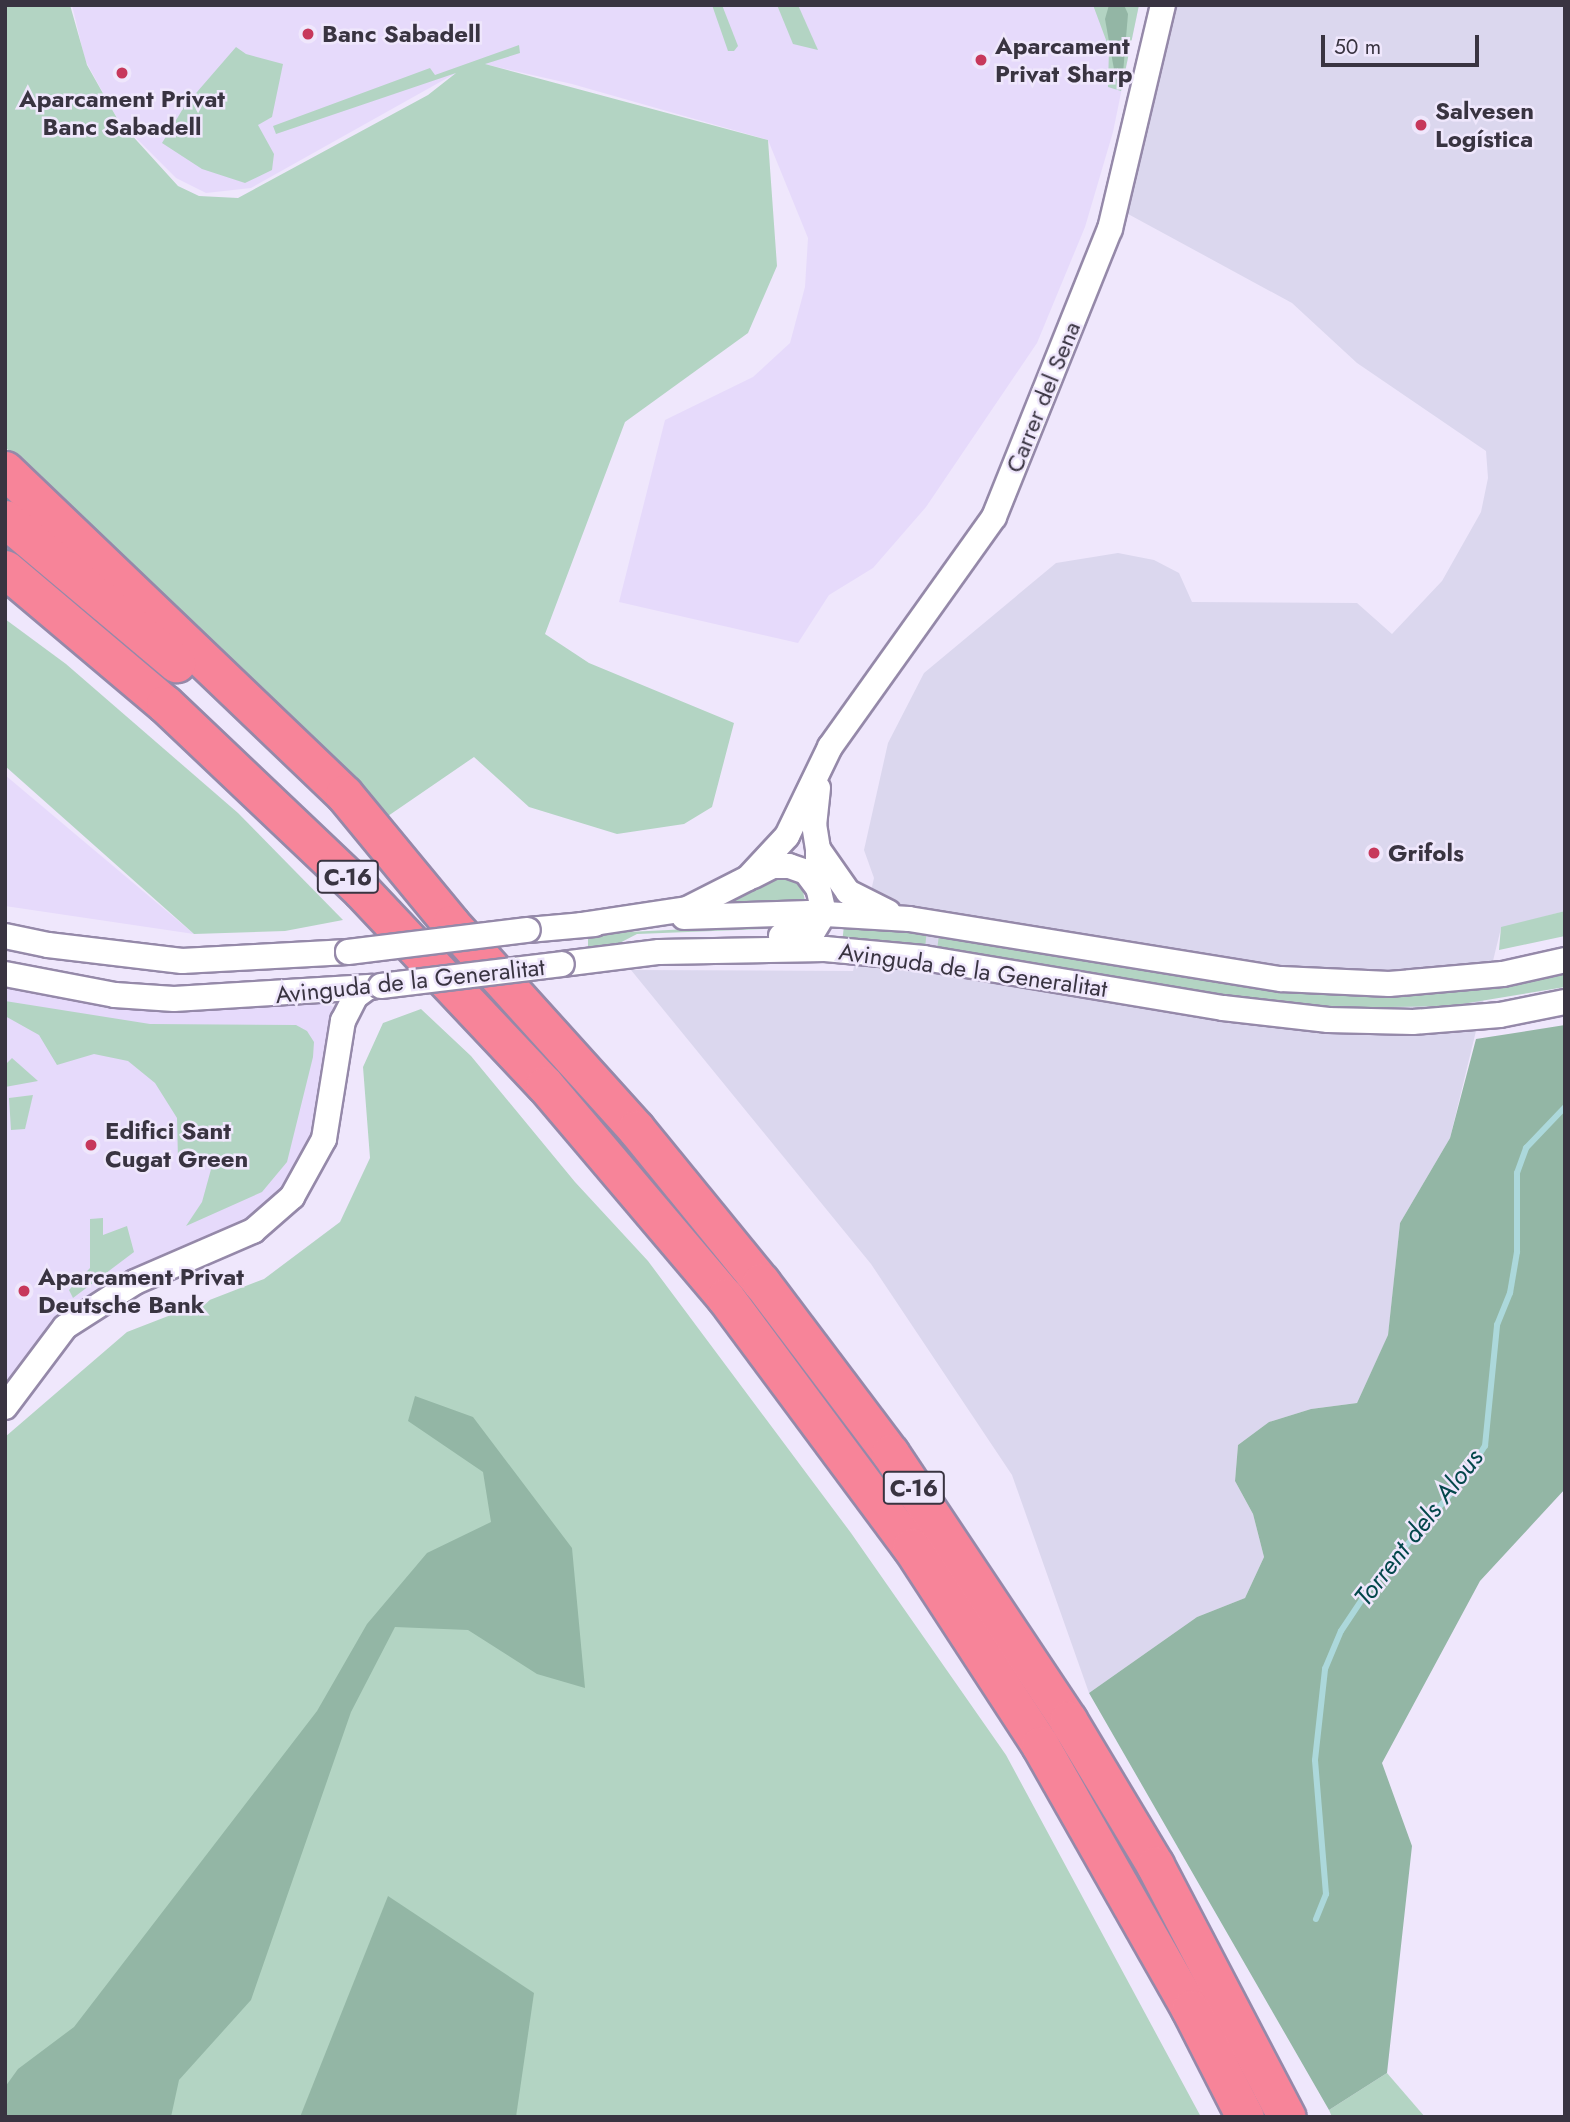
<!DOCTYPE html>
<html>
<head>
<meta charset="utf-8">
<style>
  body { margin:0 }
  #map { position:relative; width:1570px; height:2122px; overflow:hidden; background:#efe7fc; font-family:Jost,sans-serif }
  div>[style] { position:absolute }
  .built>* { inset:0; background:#e6dafb }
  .industrial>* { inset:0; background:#dbd7ee }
  .green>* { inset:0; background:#b3d4c3; transform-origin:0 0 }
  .forest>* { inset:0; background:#93b6a5 }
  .stream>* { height:6px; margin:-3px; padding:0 3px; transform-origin:3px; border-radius:3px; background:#acd8db }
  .roads { filter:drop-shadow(2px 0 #9589a9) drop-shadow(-2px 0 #9589a9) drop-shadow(0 2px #9589a9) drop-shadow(0 -2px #9589a9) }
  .minor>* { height:24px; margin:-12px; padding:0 12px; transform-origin:12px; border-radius:12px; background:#fff }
  .highway>* { height:37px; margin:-18.5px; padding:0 18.5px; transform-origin:18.5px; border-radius:18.5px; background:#f78499 }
  .bridges { filter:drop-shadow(2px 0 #9589a9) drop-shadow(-2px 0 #9589a9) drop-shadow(0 2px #9589a9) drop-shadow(0 -2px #9589a9) }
  .minor-bridge>* { height:24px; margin:-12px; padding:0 12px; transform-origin:12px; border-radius:12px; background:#fff }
  .dots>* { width:19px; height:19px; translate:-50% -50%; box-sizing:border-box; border:4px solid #efe7fc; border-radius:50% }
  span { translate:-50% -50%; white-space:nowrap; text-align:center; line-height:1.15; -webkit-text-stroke:5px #efe7fc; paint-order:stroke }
  .shield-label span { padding:2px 5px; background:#efe7fc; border:2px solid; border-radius:5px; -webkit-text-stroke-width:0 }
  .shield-label { font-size:23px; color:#393441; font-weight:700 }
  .poi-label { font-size:24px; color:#393441; font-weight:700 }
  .left { translate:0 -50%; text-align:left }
  .street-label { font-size:24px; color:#393441 }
  .water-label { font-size:26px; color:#03474b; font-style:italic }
  .frame { position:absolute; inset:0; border:7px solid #393441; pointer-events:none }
  .scale { position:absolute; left:1321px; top:35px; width:158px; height:32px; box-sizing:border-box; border:4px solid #393441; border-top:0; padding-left:9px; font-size:21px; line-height:24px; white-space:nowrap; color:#393441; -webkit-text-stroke:5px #efe7fc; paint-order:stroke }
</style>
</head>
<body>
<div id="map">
  <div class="built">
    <i style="clip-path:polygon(72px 5px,1139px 5px,1113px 132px,1085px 227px,1037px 343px,926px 507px,873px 568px,829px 595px,798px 643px,619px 602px,665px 420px,753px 377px,790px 343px,805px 287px,808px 238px,768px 140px,572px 84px,484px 64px,458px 72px,251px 188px,206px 193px,176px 178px,118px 120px,85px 60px)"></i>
    <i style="clip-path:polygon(5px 775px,194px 934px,5px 906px)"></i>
    <i style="clip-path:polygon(5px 974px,319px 999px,337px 1009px,324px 1139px,292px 1197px,93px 1307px,5px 1407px)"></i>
  </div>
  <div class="industrial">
    <i style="clip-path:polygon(1163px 5px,1565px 5px,1565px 911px,1501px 928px,1450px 1138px,1400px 1223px,1388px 1336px,1357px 1403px,1311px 1409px,1269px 1422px,1238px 1445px,1235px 1481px,1253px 1514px,1264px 1557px,1245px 1598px,1197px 1617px,1089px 1693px,1012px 1475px,871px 1264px,631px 970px,853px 971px,874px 878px,864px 850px,888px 743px,924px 673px,1056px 563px,1118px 553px,1154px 560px,1179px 573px,1192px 602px,1357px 603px,1392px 634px,1442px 581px,1481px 512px,1488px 478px,1486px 451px,1357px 363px,1292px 303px,1117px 208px)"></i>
  </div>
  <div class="green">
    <i style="clip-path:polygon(5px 5px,70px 5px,87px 65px,118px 120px,178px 186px,199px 196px,238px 198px,428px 95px,456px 73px,276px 134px,273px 126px,430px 68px,435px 75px,519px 45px,520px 53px,485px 64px,768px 140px,777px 266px,748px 333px,625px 422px,545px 634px,589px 663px,734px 723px,712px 807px,684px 824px,617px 834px,529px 807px,474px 757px,388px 816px,5px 447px)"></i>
    <i style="clip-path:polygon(712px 5px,722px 5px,738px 46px,734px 51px,728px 51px)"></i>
    <i style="clip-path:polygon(777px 5px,798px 5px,818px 50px,793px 44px)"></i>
    <i style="clip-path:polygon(1093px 5px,1139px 5px,1121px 91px,1108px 87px,1109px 48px)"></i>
    <i style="clip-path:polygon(236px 47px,246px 54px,283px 64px,272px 117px,258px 125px,274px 154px,272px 170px,245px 183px,202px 169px,162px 143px,184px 107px)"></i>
    <i style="clip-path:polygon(5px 619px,66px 664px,238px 813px,343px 920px,285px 931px,194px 934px,5px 766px)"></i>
    <i style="clip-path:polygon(778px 874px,802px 885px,805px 902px,721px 903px)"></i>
    <i style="clip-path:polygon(1565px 911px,1565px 936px,1499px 950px,1501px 927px)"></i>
    <i style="clip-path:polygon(789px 924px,787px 928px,637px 934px,610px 948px,588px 950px,588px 934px)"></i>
    <i style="left:844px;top:925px;width:83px;height:16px;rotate:6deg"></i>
    <i style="clip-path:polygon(939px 935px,1369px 995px,1463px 991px,1565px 970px,1565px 987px,1450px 1006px,1327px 1008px,1191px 992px,937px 950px)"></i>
    <i style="clip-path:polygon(5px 1001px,150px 1024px,296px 1025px,307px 1031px,314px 1042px,313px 1057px,287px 1162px,262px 1192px,186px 1226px,202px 1202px,213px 1162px,178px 1160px,177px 1118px,155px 1083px,128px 1061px,94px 1054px,57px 1065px,39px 1035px,5px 1016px)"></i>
    <i style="clip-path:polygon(421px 1009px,471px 1056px,575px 1182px,648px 1261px,851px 1533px,1006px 1755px,1201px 2117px,5px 2117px,5px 1437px,127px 1332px,264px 1279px,340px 1222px,370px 1158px,363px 1067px,383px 1023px)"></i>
    <i style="clip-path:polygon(12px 1058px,38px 1081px,5px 1087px,5px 1065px)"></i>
    <i style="clip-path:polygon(33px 1095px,25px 1129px,11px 1130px,9px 1098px)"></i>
    <i style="clip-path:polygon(103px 1218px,103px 1235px,127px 1226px,134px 1252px,73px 1298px,69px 1290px,90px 1268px,90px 1219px)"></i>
    <i style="clip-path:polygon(1387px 2073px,1425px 2117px,1332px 2117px,1329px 2110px)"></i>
  </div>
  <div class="forest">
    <i style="clip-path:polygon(1109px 5px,1124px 5px,1128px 14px,1123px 73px,1117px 86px,1105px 19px)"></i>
    <i style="clip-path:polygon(1565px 1025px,1565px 1489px,1480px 1581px,1382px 1763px,1412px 1846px,1387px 2073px,1329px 2110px,1089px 1693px,1197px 1617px,1245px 1598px,1264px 1557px,1253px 1514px,1235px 1481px,1238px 1445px,1269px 1422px,1311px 1409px,1357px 1403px,1388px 1335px,1400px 1223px,1450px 1138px,1476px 1039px)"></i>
    <i style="clip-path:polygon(415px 1396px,473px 1417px,572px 1548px,585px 1688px,537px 1674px,468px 1630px,395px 1627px,351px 1712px,251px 2000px,179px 2080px,171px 2117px,5px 2117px,5px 2087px,18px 2069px,74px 2027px,317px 1711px,367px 1624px,427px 1553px,491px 1522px,483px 1472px,408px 1421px)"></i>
    <i style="clip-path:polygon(388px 1896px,534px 1993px,516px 2117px,300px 2117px)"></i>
  </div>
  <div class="stream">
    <i style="left:1316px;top:1919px;width:27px;rotate:-68deg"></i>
    <i style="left:1326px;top:1894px;width:134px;rotate:-94.7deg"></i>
    <i style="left:1315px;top:1760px;width:92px;rotate:-83.7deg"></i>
    <i style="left:1325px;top:1669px;width:41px;rotate:-67.2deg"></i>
    <i style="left:1341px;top:1631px;width:50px;rotate:-56.3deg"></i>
    <i style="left:1369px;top:1589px;width:149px;rotate:-49.4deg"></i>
    <i style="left:1466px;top:1476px;width:36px;rotate:-58deg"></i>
    <i style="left:1485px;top:1446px;width:122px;rotate:-84.3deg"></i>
    <i style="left:1497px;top:1325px;width:35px;rotate:-68deg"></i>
    <i style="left:1510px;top:1293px;width:42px;rotate:-80.3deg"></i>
    <i style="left:1517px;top:1252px;width:79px;rotate:-90deg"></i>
    <i style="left:1517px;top:1173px;width:27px;rotate:-70deg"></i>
    <i style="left:1526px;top:1148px;width:57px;rotate:-46.4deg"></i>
  </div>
  <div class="roads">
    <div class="minor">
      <i style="left:818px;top:788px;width:36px;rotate:96deg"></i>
      <i style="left:814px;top:824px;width:25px;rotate:81deg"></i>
      <i style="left:818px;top:849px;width:52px;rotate:55.1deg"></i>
      <i style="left:848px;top:892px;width:45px;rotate:26.6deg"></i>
      <i style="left:753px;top:876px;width:22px;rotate:-27deg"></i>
      <i style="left:773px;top:866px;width:16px"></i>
      <i style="left:789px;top:866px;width:18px;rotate:19deg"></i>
      <i style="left:806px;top:872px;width:20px;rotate:53deg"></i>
      <i style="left:684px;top:917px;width:125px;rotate:-1.8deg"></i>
      <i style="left:809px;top:913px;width:100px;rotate:3.4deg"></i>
      <i style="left:909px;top:919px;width:377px;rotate:9.2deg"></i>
      <i style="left:1281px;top:979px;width:108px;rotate:2.7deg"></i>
      <i style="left:1389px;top:984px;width:114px;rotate:-5deg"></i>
      <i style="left:1503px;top:974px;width:64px;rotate:-12.7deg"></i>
      <i style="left:581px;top:925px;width:107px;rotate:-8.6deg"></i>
      <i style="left:687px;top:909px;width:68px;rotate:-26.9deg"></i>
      <i style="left:748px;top:878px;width:57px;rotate:-47.1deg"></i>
      <i style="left:787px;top:836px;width:99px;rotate:-64.2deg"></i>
      <i style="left:830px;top:747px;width:282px;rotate:-54.5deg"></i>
      <i style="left:994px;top:517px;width:310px;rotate:-68.1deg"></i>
      <i style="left:1110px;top:229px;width:230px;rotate:-76.7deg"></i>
      <i style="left:528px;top:930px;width:67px;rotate:-5.1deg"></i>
      <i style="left:5px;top:936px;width:44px;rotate:11.8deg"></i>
      <i style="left:48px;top:945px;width:135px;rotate:6.8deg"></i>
      <i style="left:182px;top:961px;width:166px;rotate:-3.1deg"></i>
      <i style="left:781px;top:936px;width:30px;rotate:-2deg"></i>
      <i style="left:811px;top:935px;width:26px;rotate:-59deg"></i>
      <i style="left:824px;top:913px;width:26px;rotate:-103deg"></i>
      <i style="left:818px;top:888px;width:39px;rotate:-90deg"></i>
      <i style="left:562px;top:964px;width:98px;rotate:-7.1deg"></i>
      <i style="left:659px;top:952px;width:166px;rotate:-1deg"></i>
      <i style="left:825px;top:949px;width:99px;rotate:5.2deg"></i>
      <i style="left:924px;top:958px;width:303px;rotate:9.5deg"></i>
      <i style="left:1223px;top:1008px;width:106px;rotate:6.5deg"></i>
      <i style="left:1328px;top:1020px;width:85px;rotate:1.3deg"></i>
      <i style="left:1413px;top:1022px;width:87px;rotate:-4.6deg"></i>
      <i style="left:1500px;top:1015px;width:66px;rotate:-11.3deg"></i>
      <i style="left:5px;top:974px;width:112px;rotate:10.8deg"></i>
      <i style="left:115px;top:995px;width:59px;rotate:3.9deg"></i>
      <i style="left:174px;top:999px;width:199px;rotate:-3.5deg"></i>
      <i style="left:5px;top:1407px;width:100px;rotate:-53.1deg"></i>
      <i style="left:65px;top:1327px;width:83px;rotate:-32.7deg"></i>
      <i style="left:135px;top:1282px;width:129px;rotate:-23.4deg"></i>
      <i style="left:253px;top:1231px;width:52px;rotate:-41.1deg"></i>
      <i style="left:292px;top:1197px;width:66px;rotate:-61.1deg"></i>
      <i style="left:324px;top:1139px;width:120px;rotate:-80.9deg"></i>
      <i style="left:343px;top:1021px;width:28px;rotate:-63deg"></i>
      <i style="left:356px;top:996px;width:14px;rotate:-36deg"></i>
    </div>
    <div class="highway">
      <i style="left:5px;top:470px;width:469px;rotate:43.7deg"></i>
      <i style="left:344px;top:794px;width:168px;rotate:50.5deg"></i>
      <i style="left:451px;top:924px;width:276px;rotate:47.9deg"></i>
      <i style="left:636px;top:1129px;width:198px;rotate:50.8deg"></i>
      <i style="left:761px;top:1282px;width:214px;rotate:53deg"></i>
      <i style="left:890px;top:1453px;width:321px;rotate:56.3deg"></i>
      <i style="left:1068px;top:1720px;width:169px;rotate:59deg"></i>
      <i style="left:1155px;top:1865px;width:284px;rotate:62.4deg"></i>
      <i style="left:5px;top:519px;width:224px;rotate:40.1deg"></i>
      <i style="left:5px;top:569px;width:209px;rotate:40.2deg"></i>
      <i style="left:165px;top:704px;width:270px;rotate:43.5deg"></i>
      <i style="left:361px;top:890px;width:268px;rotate:46.7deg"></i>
      <i style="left:545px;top:1085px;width:278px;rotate:49.7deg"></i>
      <i style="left:725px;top:1297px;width:312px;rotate:53.4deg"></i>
      <i style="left:911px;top:1547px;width:236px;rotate:56.9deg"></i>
      <i style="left:1040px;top:1745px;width:304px;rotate:60.4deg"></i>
      <i style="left:1190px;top:2009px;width:121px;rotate:63deg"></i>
    </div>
  </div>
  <div class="bridges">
    <div class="minor-bridge">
      <i style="left:348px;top:952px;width:181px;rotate:-7deg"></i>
      <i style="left:381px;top:986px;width:182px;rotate:-6.9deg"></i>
    </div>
  </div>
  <div class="dots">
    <i style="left:308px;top:34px;background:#c7385b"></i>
    <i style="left:981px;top:60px;background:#c7385b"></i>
    <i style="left:122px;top:73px;background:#c7385b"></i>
    <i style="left:1421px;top:125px;background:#c7385b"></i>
    <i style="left:1374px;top:853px;background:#c7385b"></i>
    <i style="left:91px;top:1145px;background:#c7385b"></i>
    <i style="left:24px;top:1291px;background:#c7385b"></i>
  </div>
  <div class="shield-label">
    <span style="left:348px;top:877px">C-16</span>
    <span style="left:914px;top:1488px">C-16</span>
  </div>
  <div class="poi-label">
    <span class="left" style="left:322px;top:34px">Banc Sabadell</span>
    <span class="left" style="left:995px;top:60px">Aparcament<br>Privat Sharp</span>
    <span style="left:122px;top:113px">Aparcament Privat<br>Banc Sabadell</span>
    <span class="left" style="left:1435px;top:125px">Salvesen<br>Logística</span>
    <span class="left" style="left:1388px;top:853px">Grifols</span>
    <span class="left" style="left:105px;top:1145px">Edifici Sant<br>Cugat Green</span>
    <span class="left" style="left:38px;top:1291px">Aparcament Privat<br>Deutsche Bank</span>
  </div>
  <div class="street-label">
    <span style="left:1043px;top:397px;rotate:-68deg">Carrer del Sena</span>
    <span style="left:973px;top:970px;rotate:8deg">Avinguda de la Generalitat</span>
    <span style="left:410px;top:981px;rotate:-6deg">Avinguda de la Generalitat</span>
  </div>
  <div class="water-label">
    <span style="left:1419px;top:1528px;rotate:-52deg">Torrent dels Alous</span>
  </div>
  <div class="frame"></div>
  <div class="scale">50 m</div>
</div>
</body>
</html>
